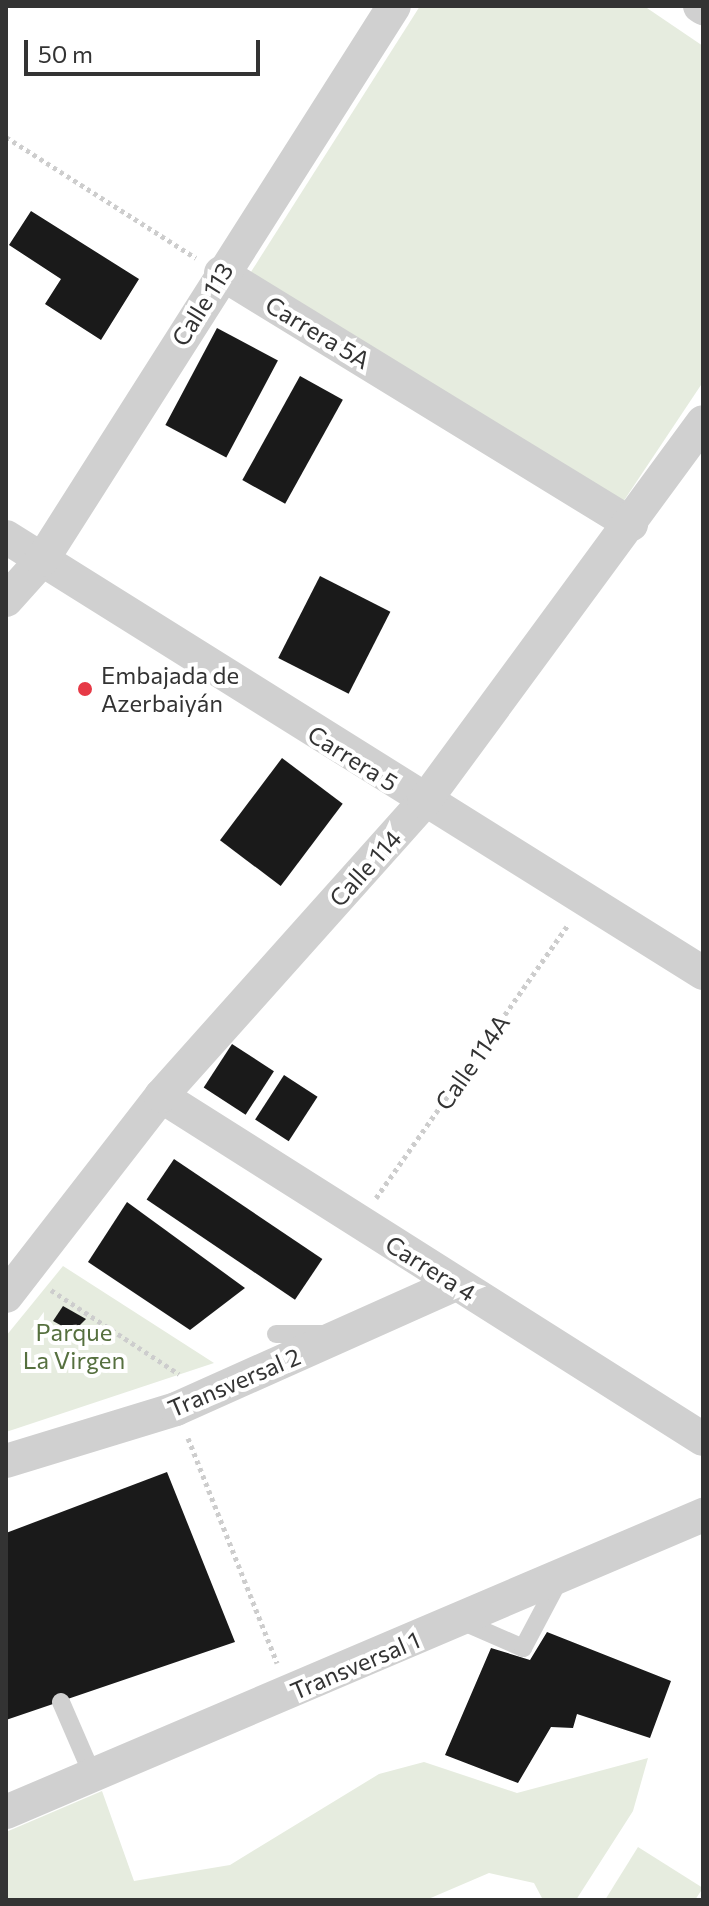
<!DOCTYPE html>
<html>
<head>
<meta charset="utf-8">
<style>
  body { margin:0 }
  #map { position:relative; width:709px; height:1906px; overflow:hidden; background:#fff; font-family:Commissioner,sans-serif }
  div>[style] { position:absolute }
  .green>* { inset:0; background:#e6ecdf }
  .building>* { inset:0; background:#1a1a1a; transform-origin:0 0 }
  .path>* { height:5px; margin-top:-2.5px; transform-origin:0; background:repeating-linear-gradient(90deg,#cdcdcd 0 4px,transparent 0 8px) }
  .lane>* { height:18px; margin:-9px; padding:0 9px; transform-origin:9px; border-radius:9px; background:#d0d0d0 }
  .street>* { height:34px; margin:-17px; padding:0 17px; transform-origin:17px; border-radius:17px; background:#d0d0d0 }
  .dots>* { width:22px; height:22px; translate:-50% -50%; box-sizing:border-box; border:4px solid #fff; border-radius:50% }
  span { translate:-50% -50%; white-space:nowrap; text-align:center; line-height:1.15; -webkit-text-stroke:8px #fff; paint-order:stroke }
  .street-label { font-size:24px; color:#333 }
  .poi-label { font-size:24px; color:#333 }
  .left { translate:0 -50%; text-align:left }
  .park-label { font-size:24px; color:#56703f }
  .frame { position:absolute; inset:0; border:8px solid #333; pointer-events:none }
  .scale { position:absolute; left:24px; top:40px; width:236px; height:36px; box-sizing:border-box; border:4px solid #333; border-top:0; padding-left:10px; font-size:24px; line-height:28px; white-space:nowrap; color:#333; -webkit-text-stroke:6px #fff; paint-order:stroke }
</style>
</head>
<body>
<div id="map">
  <div class="green">
    <i style="clip-path:polygon(420px 6px,644px 6px,703px 46px,703px 382px,623px 502px,249px 275px)"></i>
    <i style="clip-path:polygon(63px 1266px,214px 1363px,6px 1432px,6px 1336px)"></i>
    <i style="clip-path:polygon(648px 1758px,633px 1811px,576px 1900px,543px 1900px,534px 1883px,489px 1873px,426px 1900px,6px 1900px,6px 1832px,102px 1791px,134px 1881px,230px 1865px,379px 1774px,424px 1762px,517px 1793px)"></i>
    <i style="clip-path:polygon(638px 1847px,703px 1888px,695px 1900px,605px 1900px)"></i>
  </div>
  <div class="building">
    <i style="clip-path:polygon(31px 211px,139px 279px,101px 340px,45px 304px,61px 279px,9px 245px)"></i>
    <i style="left:217px;top:328px;width:69px;height:110px;rotate:28deg"></i>
    <i style="left:300px;top:376px;width:49px;height:119px;rotate:29deg"></i>
    <i style="left:320px;top:576px;width:79px;height:92px;rotate:27deg"></i>
    <i style="left:282px;top:758px;width:76px;height:103px;rotate:37deg"></i>
    <i style="left:232px;top:1044px;width:50px;height:52px;rotate:33deg"></i>
    <i style="left:284px;top:1075px;width:40px;height:53px;rotate:33deg"></i>
    <i style="left:174px;top:1159px;width:179px;height:49px;rotate:34deg"></i>
    <i style="clip-path:polygon(127px 1202px,245px 1288px,190px 1330px,88px 1262px)"></i>
    <i style="clip-path:polygon(63px 1306px,86px 1319px,73px 1332px,53px 1321px)"></i>
    <i style="clip-path:polygon(167px 1472px,235px 1642px,6px 1720px,6px 1533px)"></i>
    <i style="clip-path:polygon(547px 1632px,671px 1681px,650px 1738px,577px 1714px,573px 1728px,551px 1727px,518px 1783px,445px 1755px,491px 1648px,530px 1660px)"></i>
  </div>
  <div class="path">
    <i style="left:6px;top:137px;width:225px;rotate:32.5deg"></i>
    <i style="left:376px;top:1198px;width:334px;rotate:-54.9deg"></i>
    <i style="left:51px;top:1290px;width:153px;rotate:33.3deg"></i>
    <i style="left:188px;top:1438px;width:242px;rotate:68.4deg"></i>
  </div>
  <div class="lane">
    <i style="left:276px;top:1334px;width:48px"></i>
    <i style="left:459px;top:1620px;width:70px;rotate:23.6deg"></i>
    <i style="left:523px;top:1648px;width:79px;rotate:-62.1deg"></i>
    <i style="left:61px;top:1702px;width:81px;rotate:66.6deg"></i>
  </div>
  <div class="street">
    <i style="left:700px;top:6px;width:4px;rotate:34deg"></i>
    <i style="left:221px;top:273px;width:481px;rotate:31.5deg"></i>
    <i style="left:6px;top:537px;width:822px;rotate:32.03deg"></i>
    <i style="left:6px;top:600px;width:54px;rotate:-48deg"></i>
    <i style="left:42px;top:560px;width:656px;rotate:-57.57deg"></i>
    <i style="left:161px;top:1096px;width:641px;rotate:32.33deg"></i>
    <i style="left:6px;top:1296px;width:253px;rotate:-52.2deg"></i>
    <i style="left:161px;top:1096px;width:394px;rotate:-48.2deg"></i>
    <i style="left:424px;top:802px;width:471px;rotate:-53.7deg"></i>
    <i style="left:6px;top:1461px;width:178px;rotate:-17deg"></i>
    <i style="left:176px;top:1409px;width:307px;rotate:-24.1deg"></i>
    <i style="left:6px;top:1812px;width:758px;rotate:-23.08deg"></i>
  </div>
  <div class="dots">
    <i style="left:85px;top:689px;background:#e63946"></i>
  </div>
  <div class="street-label">
    <span style="left:202px;top:304px;rotate:-58deg">Calle 113</span>
    <span style="left:318px;top:332px;rotate:31deg">Carrera 5A</span>
    <span style="left:353px;top:758px;rotate:32deg">Carrera 5</span>
    <span style="left:365px;top:868px;rotate:-48deg">Calle 114</span>
    <span style="left:472px;top:1062px;rotate:-55deg">Calle 114A</span>
    <span style="left:431px;top:1268px;rotate:32deg">Carrera 4</span>
    <span style="left:234px;top:1382px;rotate:-23deg">Transversal 2</span>
    <span style="left:355px;top:1665px;rotate:-23deg">Transversal 1</span>
  </div>
  <div class="poi-label">
    <span class="left" style="left:101px;top:689px">Embajada de<br>Azerbaiyán</span>
  </div>
  <div class="park-label">
    <span style="left:74px;top:1346px">Parque<br>La Virgen</span>
  </div>
  <div class="frame"></div>
  <div class="scale">50 m</div>
</div>
</body>
</html>
